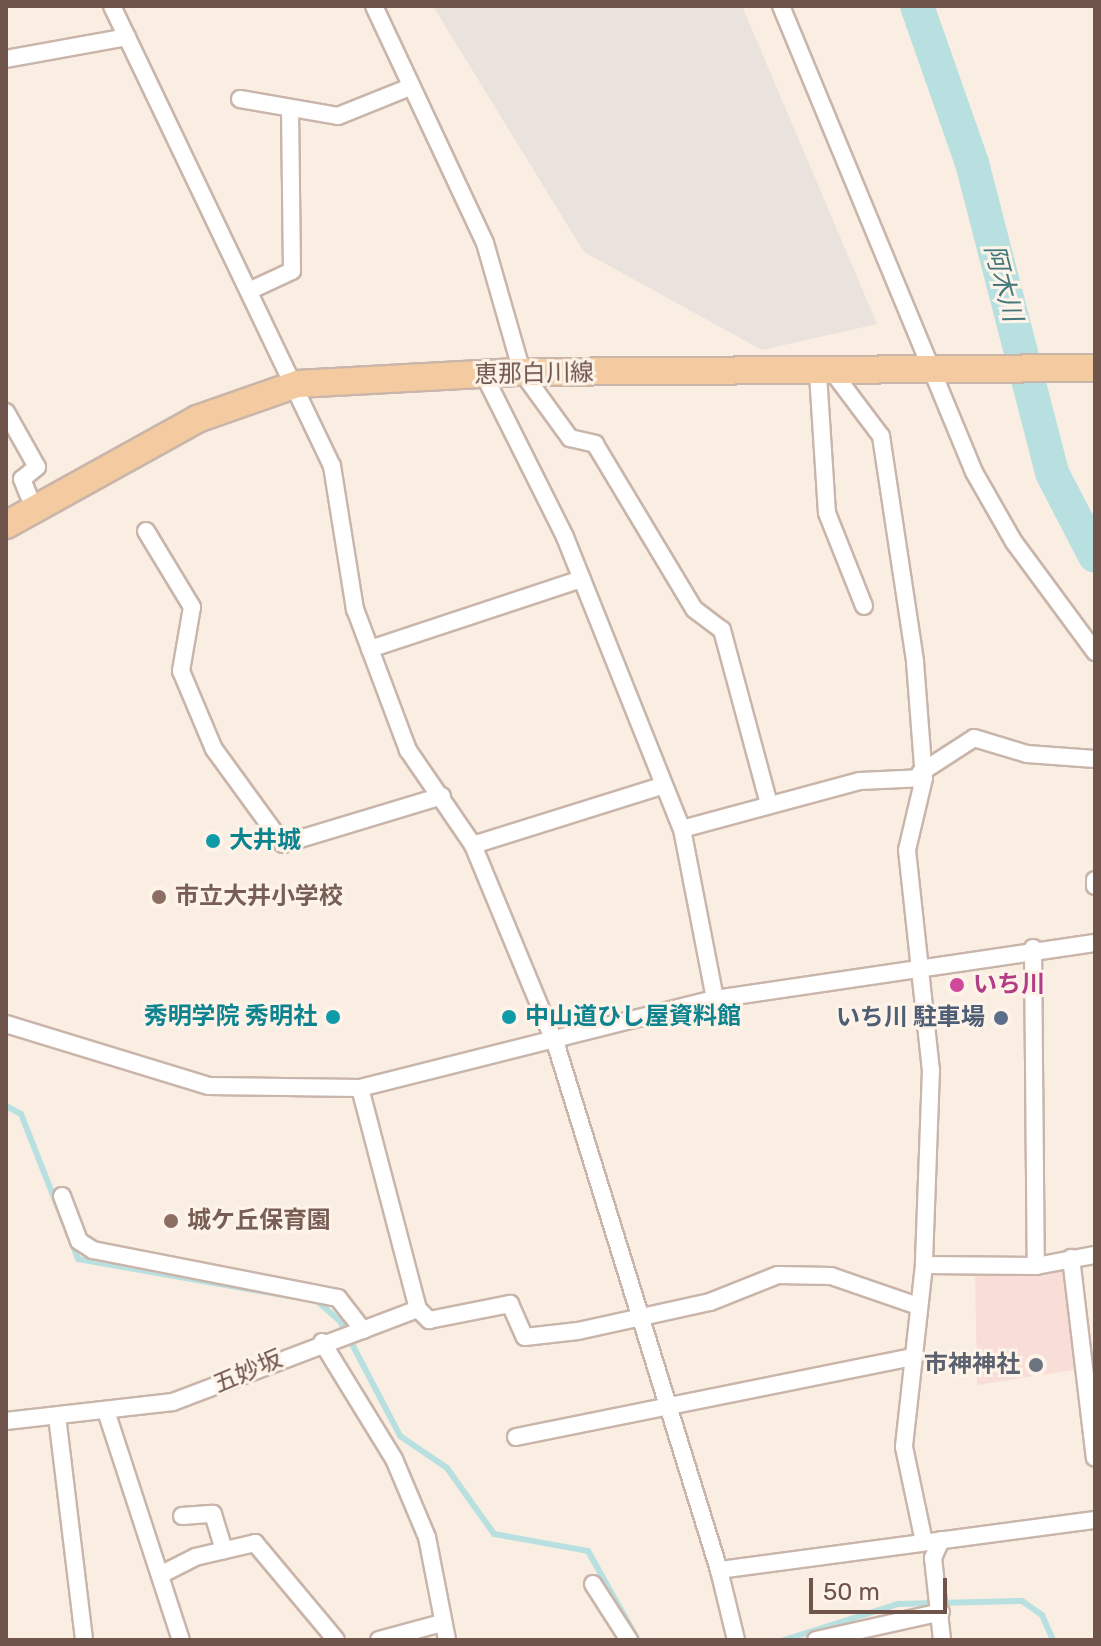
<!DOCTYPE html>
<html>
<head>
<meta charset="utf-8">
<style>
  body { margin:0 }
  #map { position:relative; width:1101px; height:1646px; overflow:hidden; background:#faeee3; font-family:Rubik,"Noto Sans JP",sans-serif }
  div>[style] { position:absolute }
  .commercial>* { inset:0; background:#f9ded7 }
  .industrial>* { inset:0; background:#e9e2dd }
  .stream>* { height:6px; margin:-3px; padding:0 3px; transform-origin:3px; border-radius:3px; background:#b9e0e1 }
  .river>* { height:34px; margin:-17px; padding:0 17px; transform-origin:17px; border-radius:17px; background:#b9e0e1 }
  .roads { filter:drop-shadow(2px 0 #c9b5aa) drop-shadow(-2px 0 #c9b5aa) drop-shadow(0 2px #c9b5aa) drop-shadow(0 -2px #c9b5aa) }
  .minor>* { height:16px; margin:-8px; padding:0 8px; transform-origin:8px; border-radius:8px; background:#fff }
  .primary>* { height:26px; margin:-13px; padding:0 13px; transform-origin:13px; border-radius:13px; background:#f4cba0 }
  .dots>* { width:22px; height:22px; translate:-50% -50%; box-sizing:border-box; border:4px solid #fdf3e8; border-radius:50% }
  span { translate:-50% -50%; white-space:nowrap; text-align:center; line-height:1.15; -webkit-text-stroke:6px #fdf3e8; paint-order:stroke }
  .street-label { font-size:24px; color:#6f544b }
  .culture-label { font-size:24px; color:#0d838f; font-weight:700 }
  .left { translate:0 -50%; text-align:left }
  .right { translate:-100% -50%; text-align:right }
  .education-label { font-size:24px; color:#785e54; font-weight:700 }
  .hotel-label { font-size:24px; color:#b23c85; font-weight:700 }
  .service-label { font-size:24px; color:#4e5e75; font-weight:700 }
  .worship-label { font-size:24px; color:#5b616d; font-weight:700 }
  .water-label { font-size:26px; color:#43777b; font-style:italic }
  .frame { position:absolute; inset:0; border:8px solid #6f544b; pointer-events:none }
  .scale { position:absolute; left:809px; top:1578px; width:138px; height:36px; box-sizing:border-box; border:4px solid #6f544b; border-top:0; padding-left:10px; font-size:24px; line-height:28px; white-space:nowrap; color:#6f544b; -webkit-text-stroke:6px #fdf3e8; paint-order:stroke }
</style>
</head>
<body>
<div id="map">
  <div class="commercial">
    <i style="clip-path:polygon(1065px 1266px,1074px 1370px,977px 1385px,975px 1270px)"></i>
  </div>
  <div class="industrial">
    <i style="clip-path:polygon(433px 6px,742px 6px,877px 324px,762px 350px,584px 252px)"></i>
  </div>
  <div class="stream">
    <i style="left:6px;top:1106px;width:17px;rotate:28deg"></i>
    <i style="left:21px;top:1114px;width:156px;rotate:68.5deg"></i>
    <i style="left:78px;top:1259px;width:212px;rotate:10deg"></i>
    <i style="left:317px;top:1301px;width:30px;rotate:41deg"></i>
    <i style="left:340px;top:1321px;width:130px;rotate:62.4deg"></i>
    <i style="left:400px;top:1436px;width:57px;rotate:34.2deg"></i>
    <i style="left:447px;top:1468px;width:81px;rotate:54.5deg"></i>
    <i style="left:494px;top:1534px;width:96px;rotate:10.3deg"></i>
    <i style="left:588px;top:1551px;width:102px;rotate:60.7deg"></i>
    <i style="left:784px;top:1640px;width:120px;rotate:-17.5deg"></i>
    <i style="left:898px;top:1604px;width:124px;rotate:-1.4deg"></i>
    <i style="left:1022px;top:1601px;width:24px;rotate:35deg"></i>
    <i style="left:1042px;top:1615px;width:27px;rotate:66deg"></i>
  </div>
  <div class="river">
    <i style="left:917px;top:6px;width:166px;rotate:70.7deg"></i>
    <i style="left:972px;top:163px;width:320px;rotate:75.5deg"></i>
    <i style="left:1052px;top:473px;width:93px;rotate:62.6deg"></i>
  </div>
  <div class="roads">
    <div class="minor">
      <i style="left:112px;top:6px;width:510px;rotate:64.44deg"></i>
      <i style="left:332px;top:466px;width:145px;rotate:80.9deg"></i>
      <i style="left:355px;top:609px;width:151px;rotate:69.4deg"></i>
      <i style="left:408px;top:750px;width:115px;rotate:55.6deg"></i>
      <i style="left:473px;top:845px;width:220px;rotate:67.5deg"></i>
      <i style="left:557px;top:1048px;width:547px;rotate:72.76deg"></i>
      <i style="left:719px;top:1570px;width:379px;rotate:-7.6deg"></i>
      <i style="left:374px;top:6px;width:262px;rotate:64.9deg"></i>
      <i style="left:485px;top:243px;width:134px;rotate:74deg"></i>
      <i style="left:522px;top:372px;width:82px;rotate:54deg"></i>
      <i style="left:570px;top:438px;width:26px;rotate:13deg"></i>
      <i style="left:595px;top:444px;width:192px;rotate:59deg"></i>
      <i style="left:694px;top:609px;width:35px;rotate:37deg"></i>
      <i style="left:722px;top:630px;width:180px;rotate:74.9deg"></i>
      <i style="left:781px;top:6px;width:504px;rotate:67.5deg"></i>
      <i style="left:974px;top:472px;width:81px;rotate:60.3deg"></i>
      <i style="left:1014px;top:542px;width:137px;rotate:53.6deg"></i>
      <i style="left:6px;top:59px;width:123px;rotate:-10.3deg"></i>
      <i style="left:240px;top:99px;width:99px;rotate:9.8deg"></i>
      <i style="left:338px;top:116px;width:78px;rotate:-21.9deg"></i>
      <i style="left:251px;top:290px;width:45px;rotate:-24.9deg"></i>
      <i style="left:292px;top:271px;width:163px;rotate:-90.7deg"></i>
      <i style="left:818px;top:374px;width:139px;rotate:86.3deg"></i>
      <i style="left:827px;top:513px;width:100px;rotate:68.3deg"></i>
      <i style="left:484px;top:375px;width:181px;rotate:63.4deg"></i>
      <i style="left:565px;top:537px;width:315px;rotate:68.2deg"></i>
      <i style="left:682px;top:829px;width:173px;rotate:79deg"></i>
      <i style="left:835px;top:375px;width:76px;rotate:53deg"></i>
      <i style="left:881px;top:436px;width:229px;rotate:81.4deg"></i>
      <i style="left:915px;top:662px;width:116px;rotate:85.6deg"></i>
      <i style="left:924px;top:778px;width:74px;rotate:103.3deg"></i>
      <i style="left:907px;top:850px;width:221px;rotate:83.8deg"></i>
      <i style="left:931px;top:1070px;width:195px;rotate:92.1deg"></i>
      <i style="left:924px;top:1265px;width:183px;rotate:96.3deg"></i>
      <i style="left:904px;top:1447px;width:97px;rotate:78.1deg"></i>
      <i style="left:6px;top:412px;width:63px;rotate:60.6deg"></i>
      <i style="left:37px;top:467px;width:19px;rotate:141deg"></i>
      <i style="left:22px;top:479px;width:18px;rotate:68deg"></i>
      <i style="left:146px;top:531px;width:89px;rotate:58.8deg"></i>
      <i style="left:192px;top:607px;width:65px;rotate:99.8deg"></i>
      <i style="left:181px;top:671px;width:85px;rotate:67.1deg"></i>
      <i style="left:214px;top:749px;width:117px;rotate:54deg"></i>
      <i style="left:283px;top:844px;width:166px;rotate:-16.8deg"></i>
      <i style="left:370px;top:649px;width:223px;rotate:-18.3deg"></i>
      <i style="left:920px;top:773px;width:64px;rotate:-32.9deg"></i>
      <i style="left:974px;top:738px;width:55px;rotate:16.8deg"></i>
      <i style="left:1027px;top:754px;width:68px;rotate:4.2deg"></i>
      <i style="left:682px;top:829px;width:184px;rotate:-15.1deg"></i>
      <i style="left:860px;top:781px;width:64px;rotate:-2.7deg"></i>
      <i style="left:473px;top:845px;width:197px;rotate:-17.4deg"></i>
      <i style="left:1095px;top:880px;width:6px;rotate:90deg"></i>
      <i style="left:1033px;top:948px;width:318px;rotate:89.5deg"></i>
      <i style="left:6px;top:1024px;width:212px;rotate:17deg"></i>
      <i style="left:209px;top:1086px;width:151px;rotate:0.8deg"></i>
      <i style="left:360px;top:1088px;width:366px;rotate:-14.1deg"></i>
      <i style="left:715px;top:999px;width:384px;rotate:-8.4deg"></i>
      <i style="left:360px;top:1088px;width:228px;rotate:75.3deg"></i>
      <i style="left:418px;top:1309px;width:16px;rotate:45deg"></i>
      <i style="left:429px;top:1320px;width:83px;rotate:-11.2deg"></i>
      <i style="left:510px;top:1304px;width:36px;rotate:66deg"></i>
      <i style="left:525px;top:1337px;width:53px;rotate:-6.5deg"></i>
      <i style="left:578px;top:1331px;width:135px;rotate:-12.4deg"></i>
      <i style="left:710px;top:1302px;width:73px;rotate:-21.7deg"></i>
      <i style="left:778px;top:1275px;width:53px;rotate:1.1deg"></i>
      <i style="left:831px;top:1276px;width:92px;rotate:19deg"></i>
      <i style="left:62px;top:1196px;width:48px;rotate:69.3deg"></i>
      <i style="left:79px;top:1241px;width:17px;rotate:33deg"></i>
      <i style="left:93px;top:1250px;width:250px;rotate:11.1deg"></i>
      <i style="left:338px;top:1298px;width:41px;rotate:52deg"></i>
      <i style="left:1071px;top:1258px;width:201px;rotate:83.2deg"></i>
      <i style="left:924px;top:1265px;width:112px;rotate:0.5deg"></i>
      <i style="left:1036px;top:1266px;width:60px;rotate:-10.6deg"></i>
      <i style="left:322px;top:1342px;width:137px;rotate:58.4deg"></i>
      <i style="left:394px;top:1459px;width:85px;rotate:67.1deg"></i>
      <i style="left:427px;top:1537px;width:105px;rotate:79deg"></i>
      <i style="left:106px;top:1411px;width:241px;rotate:71.9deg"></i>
      <i style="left:57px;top:1416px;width:226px;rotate:83.1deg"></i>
      <i style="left:6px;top:1421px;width:168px;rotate:-6.5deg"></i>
      <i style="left:173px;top:1402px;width:262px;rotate:-20.8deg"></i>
      <i style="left:516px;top:1437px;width:405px;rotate:-11.4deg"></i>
      <i style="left:182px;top:1516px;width:31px;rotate:-4deg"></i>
      <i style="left:213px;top:1514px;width:38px;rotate:73deg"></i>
      <i style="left:941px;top:1540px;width:20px;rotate:114deg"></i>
      <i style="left:933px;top:1558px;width:82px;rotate:83.7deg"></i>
      <i style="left:719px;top:1570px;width:72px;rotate:76.3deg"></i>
      <i style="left:160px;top:1575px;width:39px;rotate:-27deg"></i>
      <i style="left:195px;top:1557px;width:62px;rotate:-13.1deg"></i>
      <i style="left:255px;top:1543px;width:126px;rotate:50.1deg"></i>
      <i style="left:593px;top:1584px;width:67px;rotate:57.3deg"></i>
      <i style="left:379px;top:1640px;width:65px;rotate:-15.1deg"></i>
      <i style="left:816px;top:1640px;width:128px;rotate:-12.6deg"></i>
    </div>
    <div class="primary">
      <i style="left:6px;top:525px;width:218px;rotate:-29deg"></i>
      <i style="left:197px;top:419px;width:106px;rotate:-19.3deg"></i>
      <i style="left:297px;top:384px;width:225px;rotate:-3.1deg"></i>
      <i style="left:522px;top:372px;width:573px;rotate:-0.4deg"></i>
    </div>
  </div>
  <div class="dots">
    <i style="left:213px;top:841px;background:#0f9aa8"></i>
    <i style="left:159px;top:897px;background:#8d6e63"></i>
    <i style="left:957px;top:985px;background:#d1479c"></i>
    <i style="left:333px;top:1017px;background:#0f9aa8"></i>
    <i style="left:509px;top:1017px;background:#0f9aa8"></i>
    <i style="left:1001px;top:1018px;background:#5c6f8a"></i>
    <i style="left:171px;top:1221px;background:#8d6e63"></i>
    <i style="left:1036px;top:1365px;background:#6b7280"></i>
  </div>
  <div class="street-label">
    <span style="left:534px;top:374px;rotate:-1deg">恵那白川線</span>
    <span style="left:248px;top:1372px;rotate:-23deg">五妙坂</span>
  </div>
  <div class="culture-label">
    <span class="left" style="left:229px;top:841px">大井城</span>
    <span class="right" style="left:317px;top:1017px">秀明学院 秀明社</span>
    <span class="left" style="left:525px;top:1017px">中山道ひし屋資料館</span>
  </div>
  <div class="education-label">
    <span class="left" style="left:175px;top:897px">市立大井小学校</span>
    <span class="left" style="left:187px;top:1221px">城ケ丘保育園</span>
  </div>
  <div class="hotel-label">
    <span class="left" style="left:973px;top:985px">いち川</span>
  </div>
  <div class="service-label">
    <span class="right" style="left:985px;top:1018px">いち川 駐車場</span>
  </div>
  <div class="worship-label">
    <span class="right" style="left:1020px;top:1365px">市神神社</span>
  </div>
  <div class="water-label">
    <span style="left:1003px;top:283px;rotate:75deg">阿木川</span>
  </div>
  <div class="frame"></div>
  <div class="scale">50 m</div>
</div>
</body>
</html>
